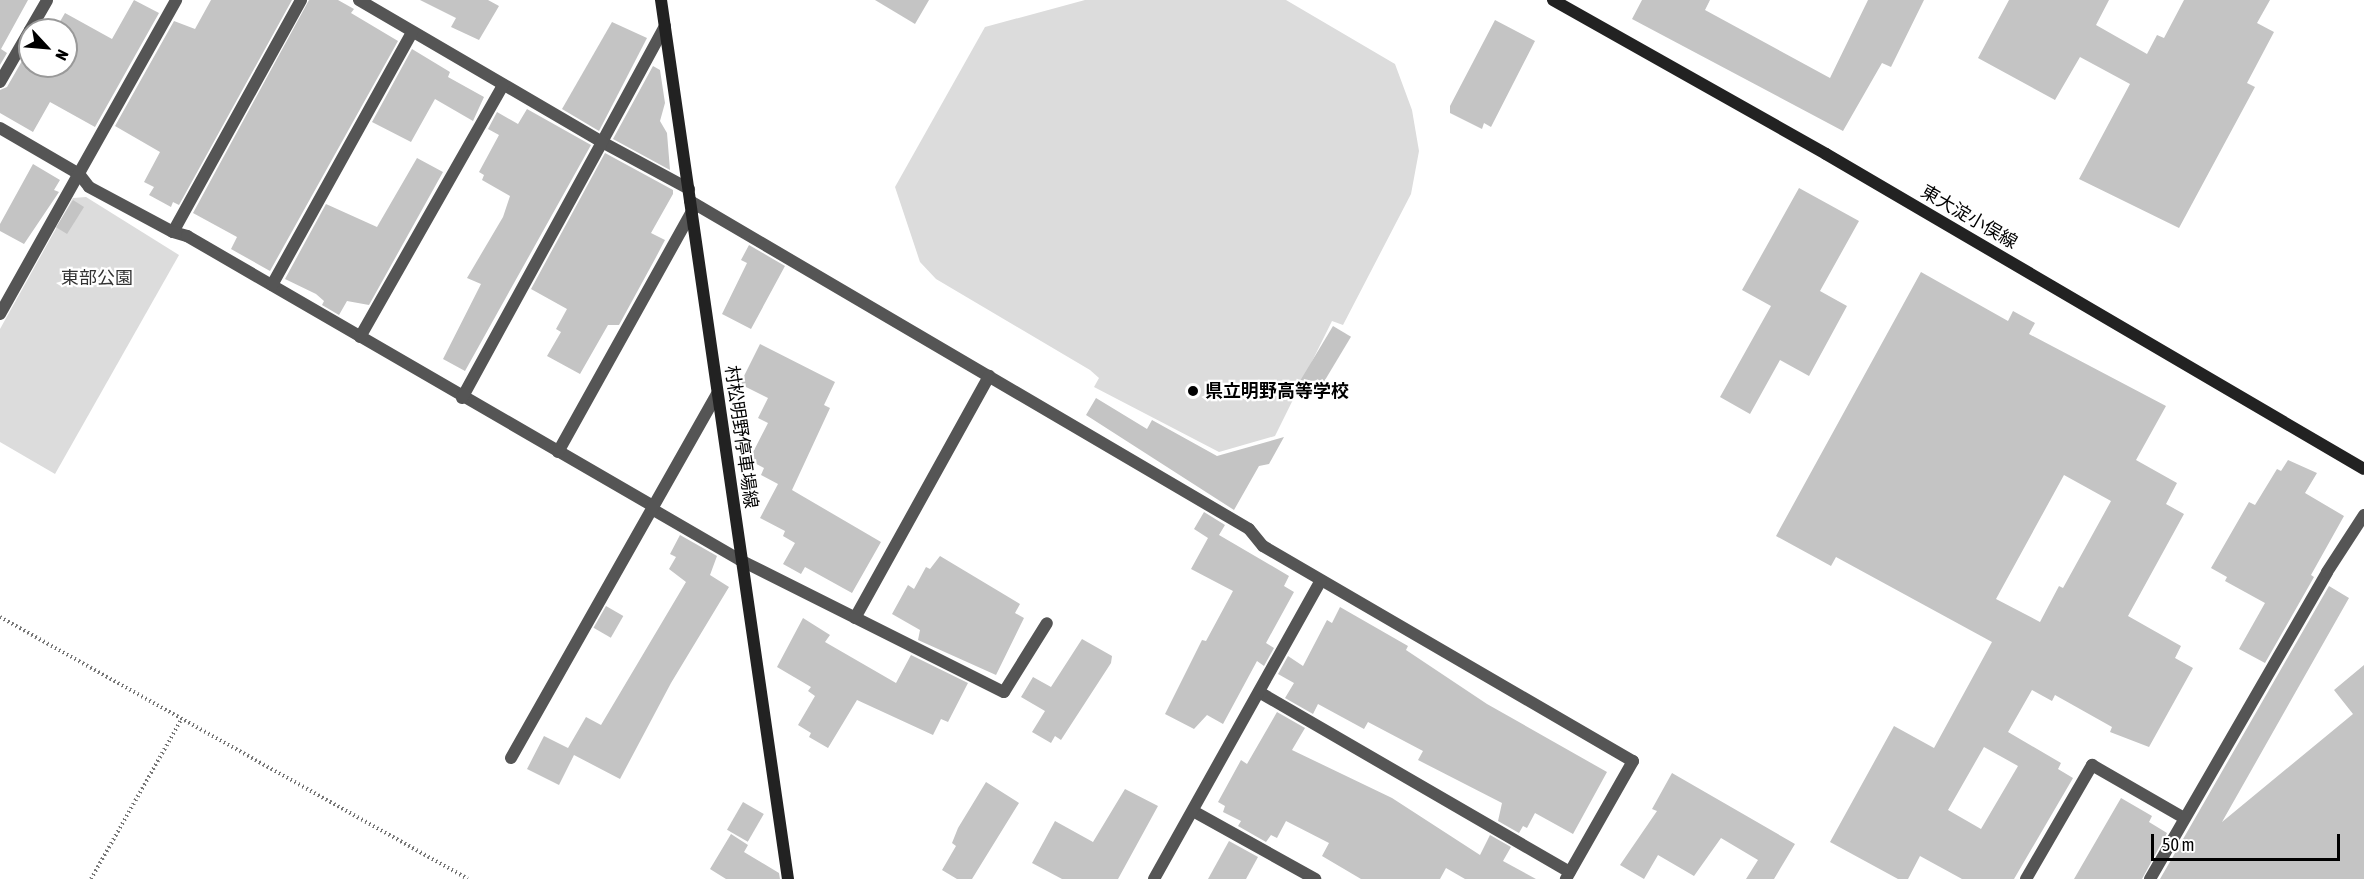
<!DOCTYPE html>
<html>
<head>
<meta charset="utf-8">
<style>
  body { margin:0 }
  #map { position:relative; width:2364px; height:879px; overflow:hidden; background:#fff; font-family:"Asap Condensed","Noto Sans JP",sans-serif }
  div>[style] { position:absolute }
  .green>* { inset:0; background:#dcdcdc }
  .building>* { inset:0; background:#c4c4c4; transform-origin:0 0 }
  .path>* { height:4px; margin-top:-2px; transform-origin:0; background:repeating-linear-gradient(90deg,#777 0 1.5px,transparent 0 4.5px) }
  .service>* { height:12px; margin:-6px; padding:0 6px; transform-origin:6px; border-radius:6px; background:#555 }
  .minor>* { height:12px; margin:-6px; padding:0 6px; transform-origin:6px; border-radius:6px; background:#555 }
  .secondary>* { height:12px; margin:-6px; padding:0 6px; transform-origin:6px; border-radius:6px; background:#222 }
  .dots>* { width:16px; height:16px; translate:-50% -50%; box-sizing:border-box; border:3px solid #fff; border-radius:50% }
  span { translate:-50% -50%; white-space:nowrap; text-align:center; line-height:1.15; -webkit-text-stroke:4.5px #fff; paint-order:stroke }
  .street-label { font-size:18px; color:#000 }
  .park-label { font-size:18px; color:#333 }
  .poi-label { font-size:18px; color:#000; font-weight:700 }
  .left { translate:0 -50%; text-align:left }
  .north { position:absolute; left:18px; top:18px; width:60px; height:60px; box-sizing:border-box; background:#fff; border:2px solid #999; border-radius:50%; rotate:116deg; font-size:16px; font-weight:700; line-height:24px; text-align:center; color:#000 }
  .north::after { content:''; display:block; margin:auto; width:21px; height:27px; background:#000; clip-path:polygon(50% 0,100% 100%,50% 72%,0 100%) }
  .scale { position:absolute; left:2151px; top:834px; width:189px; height:27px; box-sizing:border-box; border:3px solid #000; border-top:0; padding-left:8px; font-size:18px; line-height:21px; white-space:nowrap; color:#000; -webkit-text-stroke:4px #fff; paint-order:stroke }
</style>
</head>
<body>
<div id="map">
  <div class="green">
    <i style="clip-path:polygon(1085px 0,1286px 0,1395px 64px,1412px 110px,1419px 151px,1411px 194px,1343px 325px,1332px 321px,1275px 436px,1219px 452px,1094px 387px,1099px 378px,1090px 370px,936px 279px,920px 262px,895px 187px,985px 27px)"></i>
    <i style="clip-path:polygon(86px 197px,179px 255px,55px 474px,0 442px,0 329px,73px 198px)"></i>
  </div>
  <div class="building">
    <i style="clip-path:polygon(0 0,28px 0,1px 49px,7px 53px,0 65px)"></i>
    <i style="clip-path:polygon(134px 0,159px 13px,95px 127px,50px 102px,33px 132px,0 113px,0 90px,7px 87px,22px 61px,36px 69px,38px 66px,66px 66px,66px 30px,55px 30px,65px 13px,112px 39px)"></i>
    <i style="clip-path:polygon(211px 0,292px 0,179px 205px,173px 202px,171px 207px,149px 195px,154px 187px,144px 182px,160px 152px,115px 126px,174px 21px,195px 29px)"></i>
    <i style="clip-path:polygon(309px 0,338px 0,354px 9px,351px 13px,398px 41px,270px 271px,231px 249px,237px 237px,193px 213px)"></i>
    <i style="clip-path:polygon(420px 0,488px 0,499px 6px,479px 40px,451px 27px,456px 18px)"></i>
    <i style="clip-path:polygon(875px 0,929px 0,915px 24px)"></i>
    <i style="clip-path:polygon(1642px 0,1710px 0,1705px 10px,1830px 78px,1868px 0,1924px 0,1891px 67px,1882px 63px,1843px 131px,1632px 19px)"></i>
    <i style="clip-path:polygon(2009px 0,2109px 0,2096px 25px,2147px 54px,2157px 35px,2164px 38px,2184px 0,2270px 0,2257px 23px,2274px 32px,2247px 83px,2255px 87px,2179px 228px,2079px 179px,2130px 84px,2080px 57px,2055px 100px,1978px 58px)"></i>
    <i style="clip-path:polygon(1495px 20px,1535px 41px,1491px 127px,1484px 123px,1482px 129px,1450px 113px,1450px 106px)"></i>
    <i style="clip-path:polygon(612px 22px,647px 38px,599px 131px,562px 109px)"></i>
    <i style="clip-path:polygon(412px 49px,450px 72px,448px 77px,484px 97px,473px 121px,435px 99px,411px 142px,372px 122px)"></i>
    <i style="clip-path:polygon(653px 66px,660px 70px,665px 103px,660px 121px,667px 133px,670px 170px,613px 139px)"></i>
    <i style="clip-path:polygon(527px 109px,591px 145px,465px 371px,443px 359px,481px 284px,467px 278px,503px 217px,510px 196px,482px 180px,484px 175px,479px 172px,499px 135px,488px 129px,497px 112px,518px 124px)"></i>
    <i style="clip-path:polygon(605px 153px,673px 190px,673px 194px,651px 233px,665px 240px,655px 259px,619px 325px,608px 325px,580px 374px,547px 356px,561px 332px,556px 329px,567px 309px,531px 289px)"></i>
    <i style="clip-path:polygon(417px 158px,443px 172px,369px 305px,347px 301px,339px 315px,322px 305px,324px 301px,316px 294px,285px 279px,326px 204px,377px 227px)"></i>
    <i style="clip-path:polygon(33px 164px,60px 180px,54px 190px,59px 192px,24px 244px,0 231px,0 224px)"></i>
    <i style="clip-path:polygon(1799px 188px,1859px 221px,1820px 291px,1847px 306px,1809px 376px,1780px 360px,1750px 414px,1720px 397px,1771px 306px,1742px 290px)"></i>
    <i style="left:73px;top:200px;width:13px;height:32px;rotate:32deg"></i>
    <i style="clip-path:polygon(749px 245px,785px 266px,751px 329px,722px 314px,747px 263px,741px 260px)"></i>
    <i style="clip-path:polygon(evenodd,1921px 272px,2008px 321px,2013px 311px,2035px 323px,2029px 334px,2166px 406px,2136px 460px,2177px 483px,2166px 504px,2184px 514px,2128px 616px,2181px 646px,2175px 658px,2193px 668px,2149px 747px,2110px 732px,2112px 727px,2055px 695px,2052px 701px,2032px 690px,2008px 732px,2061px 763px,2058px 769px,2073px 778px,2014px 879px,1962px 879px,1920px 856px,1908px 879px,1898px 879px,1830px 842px,1894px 726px,1934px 748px,1992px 642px,1836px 557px,1831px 566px,1776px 536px,1921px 272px,2064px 475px,2111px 501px,2063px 588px,2059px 586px,2040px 622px,1996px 599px,2064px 475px,1921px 272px,1984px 747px,2018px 766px,1981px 829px,1948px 810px,1984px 747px)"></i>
    <i style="left:1333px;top:326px;width:21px;height:69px;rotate:31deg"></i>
    <i style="clip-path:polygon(760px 344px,835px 382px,824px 405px,830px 408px,792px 490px,881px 542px,852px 593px,805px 567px,801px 574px,783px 564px,795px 543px,783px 536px,785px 531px,760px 518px,778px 484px,761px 475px,764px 468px,749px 460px,768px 423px,758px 418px,768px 398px,740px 384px)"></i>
    <i style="clip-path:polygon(1096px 398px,1147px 429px,1152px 420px,1217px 456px,1284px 437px,1269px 464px,1259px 466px,1234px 510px,1086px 415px)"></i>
    <i style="clip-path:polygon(2288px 460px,2317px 473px,2305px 493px,2344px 516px,2311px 575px,2314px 577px,2265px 663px,2239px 649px,2265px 603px,2225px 581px,2227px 577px,2211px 568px,2249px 502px,2255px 505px,2277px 469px,2281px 471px)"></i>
    <i style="clip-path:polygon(1204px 512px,1225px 525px,1219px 535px,1289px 576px,1284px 586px,1294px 592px,1266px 643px,1274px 648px,1264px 666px,1257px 661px,1223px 724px,1207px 715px,1194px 729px,1165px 714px,1202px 640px,1206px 641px,1233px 591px,1191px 569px,1208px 538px,1194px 529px)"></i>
    <i style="clip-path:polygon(680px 535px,717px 556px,710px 575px,729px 587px,671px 683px,620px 779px,574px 755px,559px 785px,527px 769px,544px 736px,568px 748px,586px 717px,601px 725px,686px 582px,669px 569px,676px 557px,670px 554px)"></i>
    <i style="clip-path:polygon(940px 556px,1020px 604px,1015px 613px,1024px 618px,996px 675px,918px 640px,920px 630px,892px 614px,908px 585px,914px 589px,926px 567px,930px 569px)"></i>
    <i style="clip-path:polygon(2329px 586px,2349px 598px,2222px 822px,2353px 714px,2334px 690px,2364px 665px,2364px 879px,2160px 879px)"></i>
    <i style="left:606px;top:606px;width:20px;height:25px;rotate:30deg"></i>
    <i style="clip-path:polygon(1340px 607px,1408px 646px,1406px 650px,1487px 704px,1607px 772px,1573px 834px,1535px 813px,1527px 828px,1523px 826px,1519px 833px,1498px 821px,1502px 803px,1418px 760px,1423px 751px,1368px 722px,1364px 729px,1318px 704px,1313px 714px,1285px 698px,1294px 683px,1278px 674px,1288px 656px,1303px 666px,1327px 620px,1332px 623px)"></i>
    <i style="clip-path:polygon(803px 618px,830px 635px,825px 642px,896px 683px,911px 655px,968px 683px,948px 722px,941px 719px,933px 735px,857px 700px,828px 748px,809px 737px,811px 733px,798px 725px,815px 696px,808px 691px,811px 687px,777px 667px)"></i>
    <i style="clip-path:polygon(1082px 639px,1112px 656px,1111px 663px,1061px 740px,1055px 736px,1051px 743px,1032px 732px,1045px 711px,1021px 697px,1033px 677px,1051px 687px)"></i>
    <i style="clip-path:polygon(1277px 712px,1305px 728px,1292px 750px,1392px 798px,1480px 855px,1490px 835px,1511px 847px,1503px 861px,1536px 879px,1465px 879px,1446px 868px,1440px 879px,1361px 879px,1322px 856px,1329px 843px,1286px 821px,1277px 838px,1271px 835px,1266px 842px,1238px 826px,1241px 821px,1223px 812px,1225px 806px,1218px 802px,1241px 760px,1247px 764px)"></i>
    <i style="clip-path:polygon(1672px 773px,1795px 844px,1774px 879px,1746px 879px,1758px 860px,1721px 838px,1694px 876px,1658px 855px,1644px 879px,1620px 865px,1657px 811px,1652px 809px)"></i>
    <i style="clip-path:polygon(986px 782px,1019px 803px,972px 879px,957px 879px,942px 870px,956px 846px,952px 843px,958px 828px)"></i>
    <i style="clip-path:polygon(1125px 789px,1158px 806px,1118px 879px,1062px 879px,1032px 863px,1055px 821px,1093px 842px)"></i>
    <i style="clip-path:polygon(2121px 798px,2152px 816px,2149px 822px,2167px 833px,2142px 879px,2074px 879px)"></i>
    <i style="left:743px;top:802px;width:24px;height:32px;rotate:30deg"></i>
    <i style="clip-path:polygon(731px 834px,748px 845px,744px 852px,779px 873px,780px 879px,726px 879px,710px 869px)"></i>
    <i style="clip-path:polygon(1229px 841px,1258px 857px,1246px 879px,1208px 879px)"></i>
  </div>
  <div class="path">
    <i style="left:0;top:617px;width:536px;rotate:29.24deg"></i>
    <i style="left:91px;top:879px;width:183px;rotate:-60.5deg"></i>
  </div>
  <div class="service">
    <i style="left:602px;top:142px;width:99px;rotate:28.4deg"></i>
    <i style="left:173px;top:232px;width:265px;rotate:-61.1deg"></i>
  </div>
  <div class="minor">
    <i style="left:359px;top:0;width:281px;rotate:30.3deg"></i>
    <i style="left:602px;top:142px;width:132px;rotate:-61.5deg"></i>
    <i style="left:30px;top:30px;width:34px;rotate:-60deg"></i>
    <i style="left:0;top:82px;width:60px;rotate:-60deg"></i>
    <i style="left:0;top:128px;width:91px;rotate:30.2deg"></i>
    <i style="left:79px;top:174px;width:16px;rotate:52deg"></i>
    <i style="left:89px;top:187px;width:95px;rotate:28.2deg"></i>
    <i style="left:173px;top:232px;width:15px;rotate:16deg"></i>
    <i style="left:187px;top:236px;width:539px;rotate:30.09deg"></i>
    <i style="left:690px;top:201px;width:648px;rotate:30.4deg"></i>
    <i style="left:1249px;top:529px;width:22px;rotate:51deg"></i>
    <i style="left:1263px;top:546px;width:428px;rotate:30.2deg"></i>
    <i style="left:1633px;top:761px;width:136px;rotate:119.6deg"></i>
    <i style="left:272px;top:285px;width:289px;rotate:-61deg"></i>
    <i style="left:0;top:314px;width:360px;rotate:-60.7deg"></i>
    <i style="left:360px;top:337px;width:290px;rotate:-60.4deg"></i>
    <i style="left:462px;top:398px;width:292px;rotate:-61.3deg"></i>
    <i style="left:558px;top:452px;width:276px;rotate:-60.9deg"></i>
    <i style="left:652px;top:509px;width:102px;rotate:30.1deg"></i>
    <i style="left:740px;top:560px;width:295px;rotate:26.6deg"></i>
    <i style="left:1004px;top:692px;width:81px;rotate:-58.1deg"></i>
    <i style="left:855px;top:618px;width:277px;rotate:-61deg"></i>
    <i style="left:1259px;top:692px;width:359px;rotate:30.1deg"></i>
    <i style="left:511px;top:758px;width:418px;rotate:-60.5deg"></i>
    <i style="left:1193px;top:811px;width:140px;rotate:29.1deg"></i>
    <i style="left:1154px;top:879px;width:342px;rotate:-60.8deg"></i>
    <i style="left:2026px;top:879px;width:132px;rotate:-59.9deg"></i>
    <i style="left:2092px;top:765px;width:106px;rotate:29.9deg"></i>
    <i style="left:2150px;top:879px;width:354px;rotate:-60deg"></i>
    <i style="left:2327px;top:572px;width:68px;rotate:-57deg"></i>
  </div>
  <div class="secondary">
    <i style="left:661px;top:0;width:888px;rotate:81.78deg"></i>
    <i style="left:1553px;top:0;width:313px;rotate:29.4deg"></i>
    <i style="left:1826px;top:154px;width:623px;rotate:30.35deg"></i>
  </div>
  <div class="dots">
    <i style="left:1193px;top:391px;background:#000"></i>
  </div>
  <div class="street-label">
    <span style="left:1969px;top:217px;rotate:30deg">東大淀小俣線</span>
    <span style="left:741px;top:437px;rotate:82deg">村松明野停車場線</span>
  </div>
  <div class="park-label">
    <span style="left:97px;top:278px">東部公園</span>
  </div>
  <div class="poi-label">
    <span class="left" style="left:1205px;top:391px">県立明野高等学校</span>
  </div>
  <div class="north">N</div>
  <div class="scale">50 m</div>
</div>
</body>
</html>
